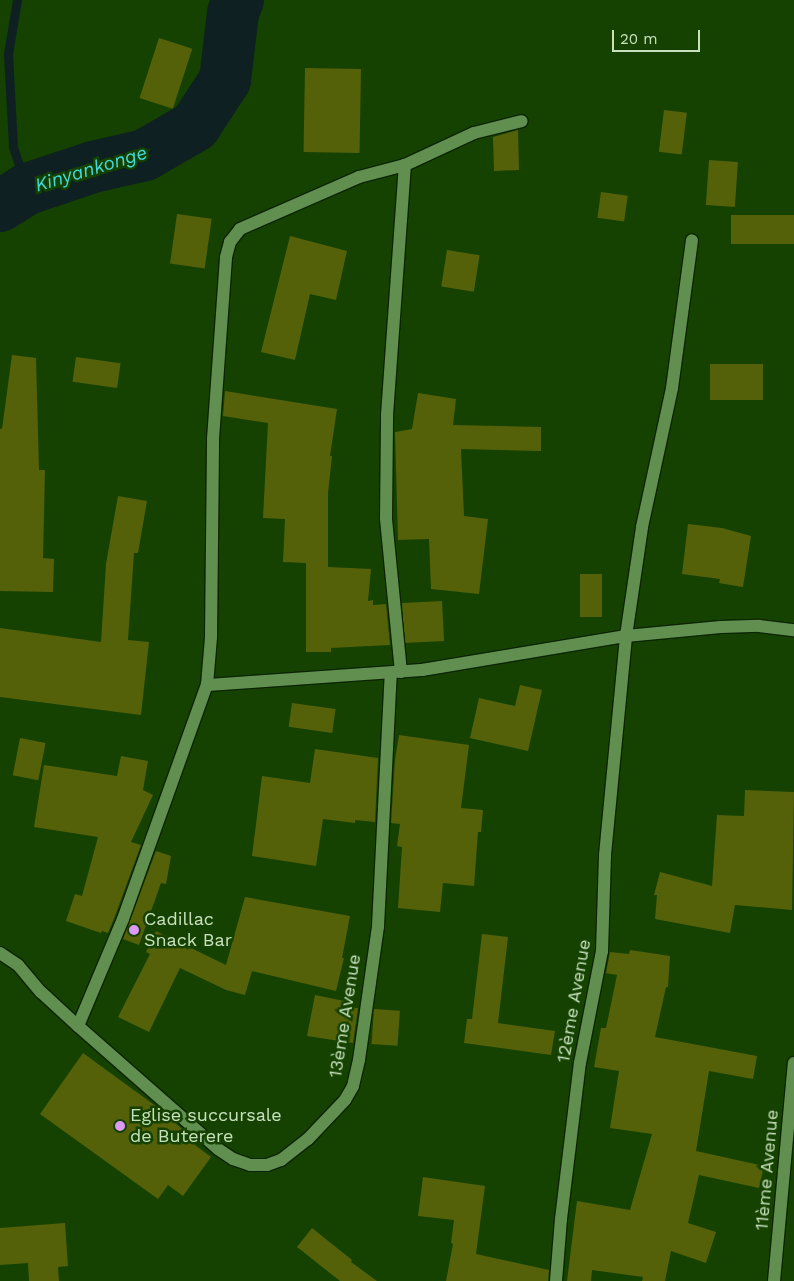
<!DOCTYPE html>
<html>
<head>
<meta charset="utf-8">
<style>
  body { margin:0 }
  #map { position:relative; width:794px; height:1281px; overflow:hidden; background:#154200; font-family:"Work Sans",sans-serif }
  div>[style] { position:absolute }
  .stream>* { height:9px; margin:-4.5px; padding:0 4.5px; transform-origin:4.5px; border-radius:4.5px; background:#0e2021 }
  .river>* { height:52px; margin:-26px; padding:0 26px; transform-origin:26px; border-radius:26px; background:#0e2021 }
  .building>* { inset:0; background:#556109; transform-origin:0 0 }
  .roads { filter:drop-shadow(1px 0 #0d2404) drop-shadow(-1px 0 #0d2404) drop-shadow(0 1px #0d2404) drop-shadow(0 -1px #0d2404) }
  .minor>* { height:12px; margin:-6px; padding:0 6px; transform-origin:6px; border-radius:6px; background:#618f50 }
  .dots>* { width:14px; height:14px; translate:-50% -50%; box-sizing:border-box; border:2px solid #154200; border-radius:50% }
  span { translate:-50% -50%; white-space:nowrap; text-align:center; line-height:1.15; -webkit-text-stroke:5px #154200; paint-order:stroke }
  .poi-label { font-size:18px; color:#c7e0be }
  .left { translate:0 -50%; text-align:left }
  .street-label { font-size:18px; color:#c7e0be }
  .water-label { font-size:19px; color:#44d9de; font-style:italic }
  .scale { position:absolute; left:612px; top:30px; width:88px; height:22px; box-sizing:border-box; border:2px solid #c7e0be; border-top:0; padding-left:6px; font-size:15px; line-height:18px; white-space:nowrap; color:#c7e0be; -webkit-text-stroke:4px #154200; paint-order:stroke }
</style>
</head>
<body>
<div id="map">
  <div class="stream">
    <i style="left:17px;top:0;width:55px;rotate:99.5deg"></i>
    <i style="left:8px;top:54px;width:93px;rotate:86.9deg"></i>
    <i style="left:13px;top:147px;width:44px;rotate:71.6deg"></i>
  </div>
  <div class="river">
    <i style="left:0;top:206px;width:32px;rotate:-32deg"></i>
    <i style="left:27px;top:189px;width:70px;rotate:-18.4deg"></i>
    <i style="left:93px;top:167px;width:53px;rotate:-13deg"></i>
    <i style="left:145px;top:155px;width:58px;rotate:-30.1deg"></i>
    <i style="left:195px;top:126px;width:55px;rotate:-56.9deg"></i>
    <i style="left:225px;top:80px;width:67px;rotate:-83.2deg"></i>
    <i style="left:233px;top:13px;width:14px;rotate:-69deg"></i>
  </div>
  <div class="building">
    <i style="left:159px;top:38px;width:35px;height:63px;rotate:18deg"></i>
    <i style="left:305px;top:68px;width:56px;height:84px;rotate:1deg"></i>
    <i style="left:664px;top:110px;width:23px;height:42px;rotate:7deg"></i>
    <i style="clip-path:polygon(518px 130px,519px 170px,494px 171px,493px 137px)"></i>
    <i style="left:709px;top:160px;width:29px;height:45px;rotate:4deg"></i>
    <i style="left:601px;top:192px;width:27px;height:26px;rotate:8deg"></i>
    <i style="left:177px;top:214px;width:35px;height:50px;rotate:8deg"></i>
    <i style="left:794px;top:215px;width:29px;height:63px;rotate:90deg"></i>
    <i style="clip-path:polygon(290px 236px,347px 251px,336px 300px,310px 294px,295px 360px,261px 352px)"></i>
    <i style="left:447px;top:250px;width:33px;height:37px;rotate:9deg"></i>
    <i style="clip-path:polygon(12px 355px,36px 358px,39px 470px,45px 470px,43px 558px,54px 559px,53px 592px,0 591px,0 429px,2px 429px)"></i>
    <i style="left:76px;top:357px;width:45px;height:25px;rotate:8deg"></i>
    <i style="left:710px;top:364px;width:53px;height:36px"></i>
    <i style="clip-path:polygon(225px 391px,337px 409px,330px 456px,332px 456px,328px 493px,328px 567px,371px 569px,368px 601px,373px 600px,373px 605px,386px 604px,390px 645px,331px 648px,331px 652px,306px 652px,306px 563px,283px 562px,285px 519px,263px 518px,268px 423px,223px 416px)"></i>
    <i style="clip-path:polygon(418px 393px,456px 399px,453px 425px,541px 427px,541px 451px,461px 449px,464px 516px,488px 519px,479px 594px,431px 589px,429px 539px,398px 540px,395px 432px,412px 429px)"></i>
    <i style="clip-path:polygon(118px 496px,147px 501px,138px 553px,134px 553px,128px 640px,149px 642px,141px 715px,0 697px,0 628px,101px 642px,106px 564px)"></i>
    <i style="clip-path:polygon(688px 524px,722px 528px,751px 536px,743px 587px,719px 583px,720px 579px,682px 574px)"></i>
    <i style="left:580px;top:574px;width:22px;height:43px"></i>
    <i style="left:442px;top:601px;width:40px;height:40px;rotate:87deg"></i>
    <i style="clip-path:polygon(520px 685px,542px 690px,528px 751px,470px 738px,479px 698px,515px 706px)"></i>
    <i style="left:292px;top:703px;width:44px;height:24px;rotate:8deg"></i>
    <i style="clip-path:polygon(399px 735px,469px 745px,461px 808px,483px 810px,481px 832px,478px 832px,474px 886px,443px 883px,440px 912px,398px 908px,402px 847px,397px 846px,400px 824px,391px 823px,395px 760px)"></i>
    <i style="left:20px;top:738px;width:26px;height:38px;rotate:11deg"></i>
    <i style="clip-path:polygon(315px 749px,378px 758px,375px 822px,355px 820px,355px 823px,323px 819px,316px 866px,252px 856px,262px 776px,310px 783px)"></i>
    <i style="clip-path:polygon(121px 756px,148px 761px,143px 790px,153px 795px,131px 842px,141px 845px,115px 916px,108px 933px,102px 931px,101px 933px,66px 921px,75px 894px,82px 896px,98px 837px,34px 827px,44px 765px,117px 776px)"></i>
    <i style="clip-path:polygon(745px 790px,794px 792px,792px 910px,735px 905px,730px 933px,655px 919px,657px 895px,654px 895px,660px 872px,712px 886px,717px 815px,744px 816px)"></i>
    <i style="clip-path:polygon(156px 851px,171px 856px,166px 884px,161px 883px,139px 945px,123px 939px)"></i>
    <i style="clip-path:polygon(245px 897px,350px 916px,342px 958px,344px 958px,336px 991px,252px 971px,245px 995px,226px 990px,180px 968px,149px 1032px,118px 1017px,150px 954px,146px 952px,156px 931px,226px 965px)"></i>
    <i style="clip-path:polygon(482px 934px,508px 937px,498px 1023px,555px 1031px,551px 1055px,464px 1043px,467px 1019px,472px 1019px)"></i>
    <i style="clip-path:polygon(630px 950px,670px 956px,668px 987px,666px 987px,655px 1037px,757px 1056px,753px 1079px,709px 1071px,696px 1151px,764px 1166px,759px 1188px,699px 1175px,688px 1223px,716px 1232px,706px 1263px,671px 1251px,665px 1281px,642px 1281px,643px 1277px,592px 1270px,591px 1281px,567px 1281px,577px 1201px,630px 1210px,652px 1134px,610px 1128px,619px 1071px,594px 1067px,601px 1028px,606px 1028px,617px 975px,606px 973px,610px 952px,629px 954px)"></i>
    <i style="clip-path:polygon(315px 995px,344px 1001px,343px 1007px,358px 1008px,353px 1043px,307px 1036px)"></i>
    <i style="left:374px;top:1009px;width:26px;height:35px;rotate:4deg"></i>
    <i style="clip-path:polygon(83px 1053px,157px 1107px,197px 1142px,195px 1145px,211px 1157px,183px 1196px,168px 1185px,158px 1199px,40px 1114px)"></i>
    <i style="clip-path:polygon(423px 1177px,485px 1186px,476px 1254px,549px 1270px,548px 1281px,446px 1281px,453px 1244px,451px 1243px,454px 1220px,418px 1216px)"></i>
    <i style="clip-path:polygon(65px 1223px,68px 1266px,58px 1267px,59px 1281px,29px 1281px,28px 1263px,0 1265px,0 1228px)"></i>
    <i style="clip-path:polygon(312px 1228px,352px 1260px,351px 1262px,377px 1281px,340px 1281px,297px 1247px)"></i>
  </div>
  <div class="roads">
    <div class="minor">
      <i style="left:401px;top:672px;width:155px;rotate:-95.6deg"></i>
      <i style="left:386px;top:518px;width:103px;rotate:-89.4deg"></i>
      <i style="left:387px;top:415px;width:251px;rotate:-85.9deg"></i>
      <i style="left:207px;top:685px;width:216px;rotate:-4deg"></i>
      <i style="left:422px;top:670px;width:207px;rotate:-9.5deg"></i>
      <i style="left:626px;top:636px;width:95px;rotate:-5.4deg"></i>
      <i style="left:721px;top:627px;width:38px;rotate:-2deg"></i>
      <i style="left:759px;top:626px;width:35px;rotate:7deg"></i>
      <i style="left:0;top:953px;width:22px;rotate:34deg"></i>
      <i style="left:18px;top:965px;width:35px;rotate:50deg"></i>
      <i style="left:41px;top:992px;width:50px;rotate:42.6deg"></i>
      <i style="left:78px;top:1026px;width:116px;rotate:-67.2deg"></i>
      <i style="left:123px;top:919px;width:249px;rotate:-70.3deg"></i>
      <i style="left:207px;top:685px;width:48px;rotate:-85.2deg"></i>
      <i style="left:211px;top:637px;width:198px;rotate:-89.4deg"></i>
      <i style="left:213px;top:439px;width:182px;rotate:-85.9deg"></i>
      <i style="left:226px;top:257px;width:16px;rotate:-75deg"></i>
      <i style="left:230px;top:242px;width:16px;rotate:-52deg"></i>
      <i style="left:240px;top:229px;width:130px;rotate:-23.6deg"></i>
      <i style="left:359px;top:177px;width:48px;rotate:-14.6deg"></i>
      <i style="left:405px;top:165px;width:76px;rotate:-24.9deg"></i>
      <i style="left:474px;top:133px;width:49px;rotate:-14deg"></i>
      <i style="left:78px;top:1026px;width:186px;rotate:41.3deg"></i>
      <i style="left:218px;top:1149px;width:18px;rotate:34deg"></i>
      <i style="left:233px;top:1159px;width:18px;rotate:19deg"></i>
      <i style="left:250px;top:1165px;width:17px"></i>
      <i style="left:267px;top:1165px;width:15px;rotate:-20deg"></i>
      <i style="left:281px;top:1160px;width:34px;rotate:-38deg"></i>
      <i style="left:308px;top:1139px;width:54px;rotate:-46.5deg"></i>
      <i style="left:345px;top:1100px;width:16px;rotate:-60deg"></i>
      <i style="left:353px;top:1086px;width:27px;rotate:-77deg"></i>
      <i style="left:359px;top:1060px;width:135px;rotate:-81.9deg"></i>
      <i style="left:378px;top:926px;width:253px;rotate:-87.1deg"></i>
      <i style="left:556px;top:1281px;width:62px;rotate:-85.4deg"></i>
      <i style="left:561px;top:1219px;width:157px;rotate:-83.1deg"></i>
      <i style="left:580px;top:1063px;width:114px;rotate:-78.9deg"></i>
      <i style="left:602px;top:951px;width:96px;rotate:-88.2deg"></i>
      <i style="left:605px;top:855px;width:220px;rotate:-84.5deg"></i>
      <i style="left:626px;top:636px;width:110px;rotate:-81.6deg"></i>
      <i style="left:642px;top:527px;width:142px;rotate:-77.8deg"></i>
      <i style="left:672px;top:388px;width:149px;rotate:-82.3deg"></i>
      <i style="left:774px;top:1281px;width:219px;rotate:-84.8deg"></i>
    </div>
  </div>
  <div class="dots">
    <i style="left:134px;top:930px;background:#dd99f3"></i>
    <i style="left:120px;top:1126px;background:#dd99f3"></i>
  </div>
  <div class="poi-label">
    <span class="left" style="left:144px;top:930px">Cadillac<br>Snack Bar</span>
    <span class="left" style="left:130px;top:1126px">Eglise succursale<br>de Buterere</span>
  </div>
  <div class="street-label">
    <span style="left:574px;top:1001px;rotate:-80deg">12ème Avenue</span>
    <span style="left:345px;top:1016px;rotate:-81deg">13ème Avenue</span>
    <span style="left:767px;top:1170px;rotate:-85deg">11ème Avenue</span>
  </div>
  <div class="water-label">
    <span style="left:91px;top:169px;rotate:-17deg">Kinyankonge</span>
  </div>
  <div class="scale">20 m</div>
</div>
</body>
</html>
